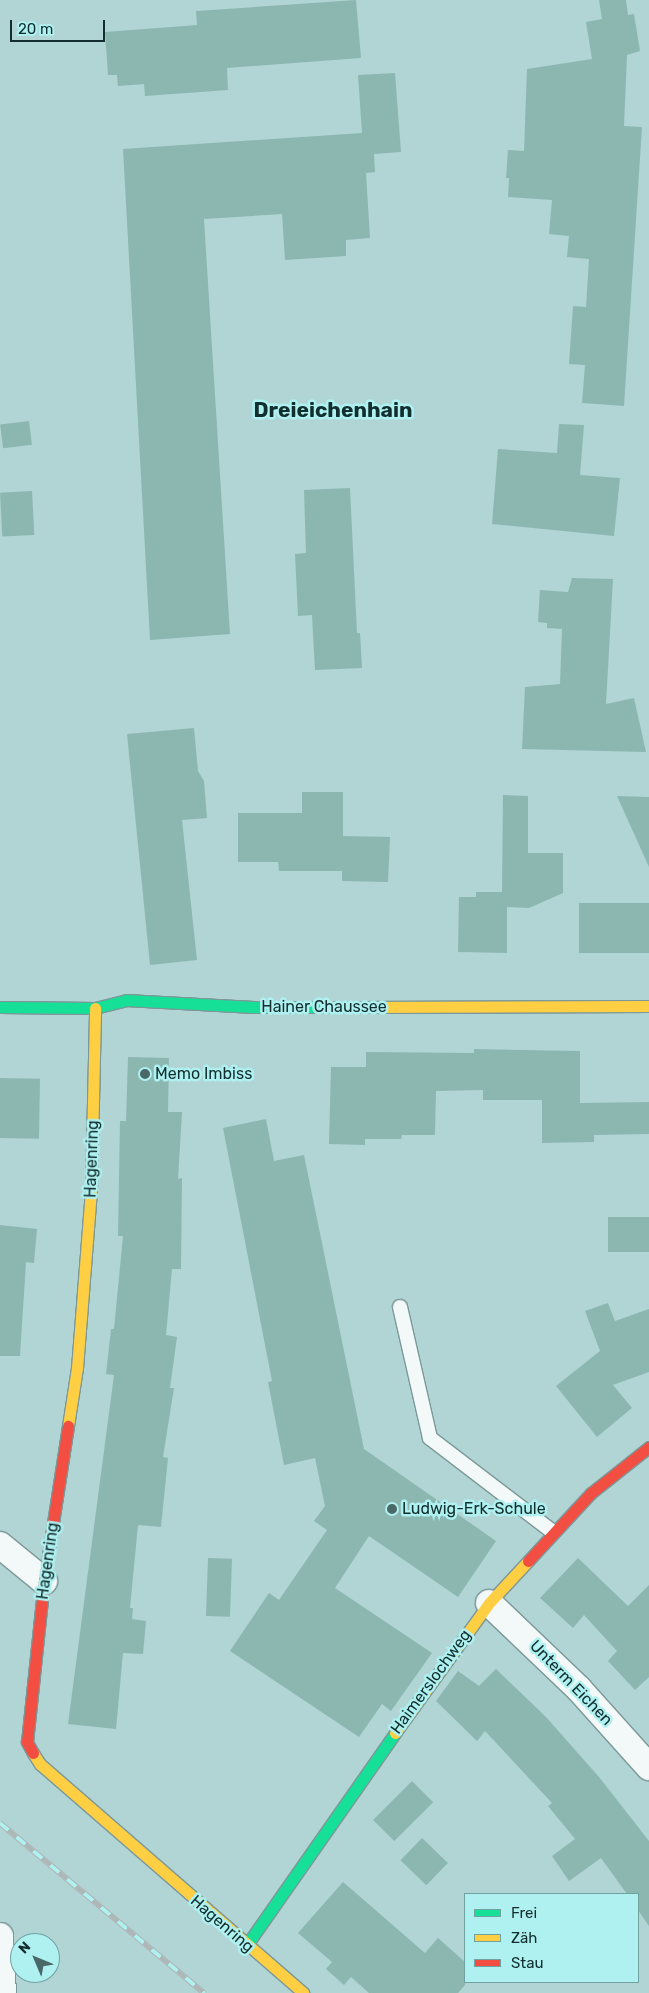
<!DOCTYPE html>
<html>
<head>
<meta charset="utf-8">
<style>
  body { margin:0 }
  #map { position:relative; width:649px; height:1993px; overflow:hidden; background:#b1d4d4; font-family:Rubik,sans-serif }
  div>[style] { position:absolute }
  .building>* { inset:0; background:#8cb7b1; transform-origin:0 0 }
  .roads { filter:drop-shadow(1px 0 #7c9898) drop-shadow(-1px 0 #7c9898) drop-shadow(0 1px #7c9898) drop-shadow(0 -1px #7c9898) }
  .lane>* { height:14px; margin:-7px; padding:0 7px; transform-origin:7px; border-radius:7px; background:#f3f9f9 }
  .street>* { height:26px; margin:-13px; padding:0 13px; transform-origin:13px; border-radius:13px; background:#f3f9f9 }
  .fast>* { height:11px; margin:-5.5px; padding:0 5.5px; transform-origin:5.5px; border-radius:5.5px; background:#16e098 }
  .slow>* { height:11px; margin:-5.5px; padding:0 5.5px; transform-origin:5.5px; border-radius:5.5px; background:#ffcf43 }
  .jam>* { height:11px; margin:-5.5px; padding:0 5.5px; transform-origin:5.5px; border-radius:5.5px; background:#f24e42 }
  .rail>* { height:5.5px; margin-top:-2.75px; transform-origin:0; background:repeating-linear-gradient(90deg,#aff0f0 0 11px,#aeb7b7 0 22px); box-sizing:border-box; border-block:1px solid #aeb7b7 }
  .dots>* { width:14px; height:14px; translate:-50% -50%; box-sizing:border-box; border:2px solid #aff0f0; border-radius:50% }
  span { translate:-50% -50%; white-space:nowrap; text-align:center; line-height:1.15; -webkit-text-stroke:5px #aff0f0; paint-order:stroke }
  .street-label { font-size:16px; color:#132e2e }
  .poi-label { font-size:16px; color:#132e2e }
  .left { translate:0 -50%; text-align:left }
  .district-label { font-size:21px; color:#132e2e; font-weight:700 }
  .legend { position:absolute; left:464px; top:1893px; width:175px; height:90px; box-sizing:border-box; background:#aff0f0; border:1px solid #71a2a2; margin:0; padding:6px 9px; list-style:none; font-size:15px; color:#132e2e }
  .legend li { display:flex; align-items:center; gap:10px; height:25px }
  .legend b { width:25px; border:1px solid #71a2a2 }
  .north { position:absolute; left:10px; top:1933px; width:50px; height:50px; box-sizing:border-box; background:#aff0f0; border:1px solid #71a2a2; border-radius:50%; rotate:315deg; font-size:14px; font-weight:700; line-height:20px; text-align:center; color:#132e2e }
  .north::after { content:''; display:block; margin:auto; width:18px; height:22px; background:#4a6868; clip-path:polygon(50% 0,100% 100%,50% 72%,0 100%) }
  .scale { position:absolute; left:10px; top:20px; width:95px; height:22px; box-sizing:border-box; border:2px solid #132e2e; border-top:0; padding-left:6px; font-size:15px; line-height:18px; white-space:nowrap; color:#132e2e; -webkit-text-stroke:4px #aff0f0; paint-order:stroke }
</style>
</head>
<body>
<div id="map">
  <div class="building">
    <i style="clip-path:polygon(356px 0,361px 58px,227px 68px,228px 90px,145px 96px,144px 84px,118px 86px,117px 75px,108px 75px,105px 32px,197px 25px,196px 11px)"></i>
    <i style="clip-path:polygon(599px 0,626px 0,628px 15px,634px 14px,640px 51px,627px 55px,624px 126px,642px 127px,624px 406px,582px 403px,585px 365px,569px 364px,573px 306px,586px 307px,589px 259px,567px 257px,569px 236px,549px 234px,552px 200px,508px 197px,509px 178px,506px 178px,508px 150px,524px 151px,527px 69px,592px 59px,586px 22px,602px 19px)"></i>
    <i style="clip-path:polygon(395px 73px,401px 152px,374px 154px,375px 172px,366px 173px,370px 238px,346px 240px,346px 256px,285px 260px,282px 214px,204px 219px,230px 634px,150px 640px,123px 149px,362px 133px,358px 75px)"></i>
    <i style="left:29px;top:421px;width:24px;height:29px;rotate:83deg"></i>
    <i style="clip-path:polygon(559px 424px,584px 425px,580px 475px,620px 478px,614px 536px,492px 524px,498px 449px,557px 453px)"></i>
    <i style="clip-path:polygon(350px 488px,357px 633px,360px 633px,362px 668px,315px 670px,312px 615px,298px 616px,295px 554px,306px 553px,304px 490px)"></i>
    <i style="left:32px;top:491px;width:44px;height:32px;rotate:87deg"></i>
    <i style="clip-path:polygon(572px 578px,613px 579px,606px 704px,634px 698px,646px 752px,522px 749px,525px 687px,560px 684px,562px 629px,547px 628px,547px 623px,538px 622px,540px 590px,568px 592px)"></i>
    <i style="clip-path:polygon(194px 728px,198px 771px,204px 781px,207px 818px,182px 820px,197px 960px,150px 965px,127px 734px)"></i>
    <i style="clip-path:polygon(302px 792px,343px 792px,343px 836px,390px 837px,388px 882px,342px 881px,342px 871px,279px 871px,278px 862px,238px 862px,238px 813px,302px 813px)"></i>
    <i style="clip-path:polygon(503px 795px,528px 796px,528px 853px,563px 853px,563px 893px,529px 908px,507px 907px,507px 953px,458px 952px,459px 897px,476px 897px,476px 892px,502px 892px)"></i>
    <i style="clip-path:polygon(617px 796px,649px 797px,649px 867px)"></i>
    <i style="left:579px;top:903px;width:70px;height:50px"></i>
    <i style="clip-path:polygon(474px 1049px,580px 1051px,580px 1103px,649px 1102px,649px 1134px,594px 1135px,594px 1142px,542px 1143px,542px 1100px,483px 1100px,483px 1090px,436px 1091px,435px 1135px,402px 1135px,401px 1139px,365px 1139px,365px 1145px,329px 1144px,331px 1067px,366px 1067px,366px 1052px,474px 1053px)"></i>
    <i style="clip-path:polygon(128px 1057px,169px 1058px,168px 1112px,182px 1112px,178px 1179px,182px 1178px,181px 1269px,172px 1269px,166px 1335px,177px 1337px,170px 1388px,174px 1388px,163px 1457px,168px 1458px,161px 1527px,138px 1525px,130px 1608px,133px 1608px,132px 1619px,146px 1621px,143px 1654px,123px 1653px,116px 1729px,68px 1724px,114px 1375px,106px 1374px,111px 1329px,114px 1329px,123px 1236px,118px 1236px,120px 1121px,126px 1121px)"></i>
    <i style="left:0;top:1078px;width:40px;height:60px;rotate:1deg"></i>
    <i style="clip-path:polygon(266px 1119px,274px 1161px,304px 1155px,364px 1449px,496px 1541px,458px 1597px,369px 1536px,335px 1588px,432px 1653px,391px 1711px,382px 1704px,359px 1737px,230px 1651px,269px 1593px,279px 1600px,327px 1530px,314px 1521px,325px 1506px,315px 1458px,284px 1465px,268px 1382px,272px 1381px,223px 1128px)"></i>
    <i style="left:649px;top:1217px;width:35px;height:41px;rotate:90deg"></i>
    <i style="clip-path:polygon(0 1225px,37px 1229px,34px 1263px,26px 1262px,20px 1356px,0 1356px)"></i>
    <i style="clip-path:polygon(608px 1303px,615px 1321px,649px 1309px,649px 1372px,613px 1385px,632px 1408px,597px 1437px,556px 1386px,600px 1351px,585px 1311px)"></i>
    <i style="left:208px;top:1558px;width:24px;height:58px;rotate:2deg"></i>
    <i style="clip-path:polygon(578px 1558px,628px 1606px,649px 1585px,649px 1677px,635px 1690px,608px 1661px,617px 1651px,584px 1615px,573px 1628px,540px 1598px)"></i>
    <i style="clip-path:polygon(496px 1669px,546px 1717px,599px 1777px,649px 1841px,649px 1926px,638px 1910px,638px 1894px,627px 1894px,601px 1858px,569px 1881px,552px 1856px,575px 1839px,548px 1806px,552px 1803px,485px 1731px,477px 1741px,436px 1701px,458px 1671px,479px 1686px)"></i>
    <i style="left:412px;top:1781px;width:30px;height:55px;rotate:45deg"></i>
    <i style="left:422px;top:1838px;width:36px;height:31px;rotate:44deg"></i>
    <i style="clip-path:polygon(343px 1882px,425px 1953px,438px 1938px,465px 1962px,465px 1985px,458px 1993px,369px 1993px,351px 1977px,344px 1985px,326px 1969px,332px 1962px,298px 1933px)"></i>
  </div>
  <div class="roads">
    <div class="lane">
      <i style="left:400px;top:1307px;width:134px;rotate:77.1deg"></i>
      <i style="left:430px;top:1438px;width:155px;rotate:37.4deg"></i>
    </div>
    <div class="street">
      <i style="left:0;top:1545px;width:57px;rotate:39.3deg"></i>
      <i style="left:489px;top:1603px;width:124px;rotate:43.7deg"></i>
      <i style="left:579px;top:1689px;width:105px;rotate:48.1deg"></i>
      <i style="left:0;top:1936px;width:57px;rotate:87deg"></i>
    </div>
    <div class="fast">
      <i style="left:0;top:1007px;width:95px;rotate:0.6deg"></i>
      <i style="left:95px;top:1008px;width:32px;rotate:-14deg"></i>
      <i style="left:126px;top:1000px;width:128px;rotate:3.1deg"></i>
      <i style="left:254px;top:1007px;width:107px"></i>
      <i style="left:246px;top:1946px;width:260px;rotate:-55deg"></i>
    </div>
    <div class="slow">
      <i style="left:361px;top:1007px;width:288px;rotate:-0.2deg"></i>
      <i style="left:68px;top:1426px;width:59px;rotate:-81.2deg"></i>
      <i style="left:77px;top:1368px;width:179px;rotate:-85.5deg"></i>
      <i style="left:91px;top:1190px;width:182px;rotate:-88.7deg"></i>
      <i style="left:395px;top:1733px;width:160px;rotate:-54.1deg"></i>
      <i style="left:489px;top:1603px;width:57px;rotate:-47.1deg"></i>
      <i style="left:33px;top:1753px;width:13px;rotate:58deg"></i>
      <i style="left:40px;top:1764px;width:349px;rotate:41deg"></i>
    </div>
    <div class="jam">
      <i style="left:528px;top:1561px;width:93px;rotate:-47.2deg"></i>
      <i style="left:591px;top:1493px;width:74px;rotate:-38.4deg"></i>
      <i style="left:33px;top:1753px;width:13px;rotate:-119deg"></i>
      <i style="left:27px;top:1742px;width:162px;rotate:-84deg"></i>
      <i style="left:44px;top:1581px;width:157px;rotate:-81.2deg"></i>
    </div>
  </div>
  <div class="rail">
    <i style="left:0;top:1823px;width:266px;rotate:39.8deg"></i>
  </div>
  <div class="dots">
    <i style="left:145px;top:1074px;background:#4a6868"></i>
    <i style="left:392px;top:1509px;background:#4a6868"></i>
  </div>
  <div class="street-label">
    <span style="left:324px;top:1007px">Hainer Chaussee</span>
    <span style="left:92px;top:1159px;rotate:-88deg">Hagenring</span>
    <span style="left:48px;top:1561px;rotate:-82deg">Hagenring</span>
    <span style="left:431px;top:1682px;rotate:-54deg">Haimerslochweg</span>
    <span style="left:571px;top:1683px;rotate:46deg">Unterm Eichen</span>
    <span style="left:222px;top:1924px;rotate:41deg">Hagenring</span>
  </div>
  <div class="poi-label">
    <span class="left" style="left:155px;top:1074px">Memo Imbiss</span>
    <span class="left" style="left:402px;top:1509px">Ludwig-Erk-Schule</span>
  </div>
  <div class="district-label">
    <span style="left:333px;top:410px">Dreieichenhain</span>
  </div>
  <ul class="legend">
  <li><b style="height:6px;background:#16e098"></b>Frei</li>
  <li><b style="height:6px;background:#ffcf43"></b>Zäh</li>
  <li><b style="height:6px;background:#f24e42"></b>Stau</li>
  </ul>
  <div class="north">N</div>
  <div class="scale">20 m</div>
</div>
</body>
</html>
